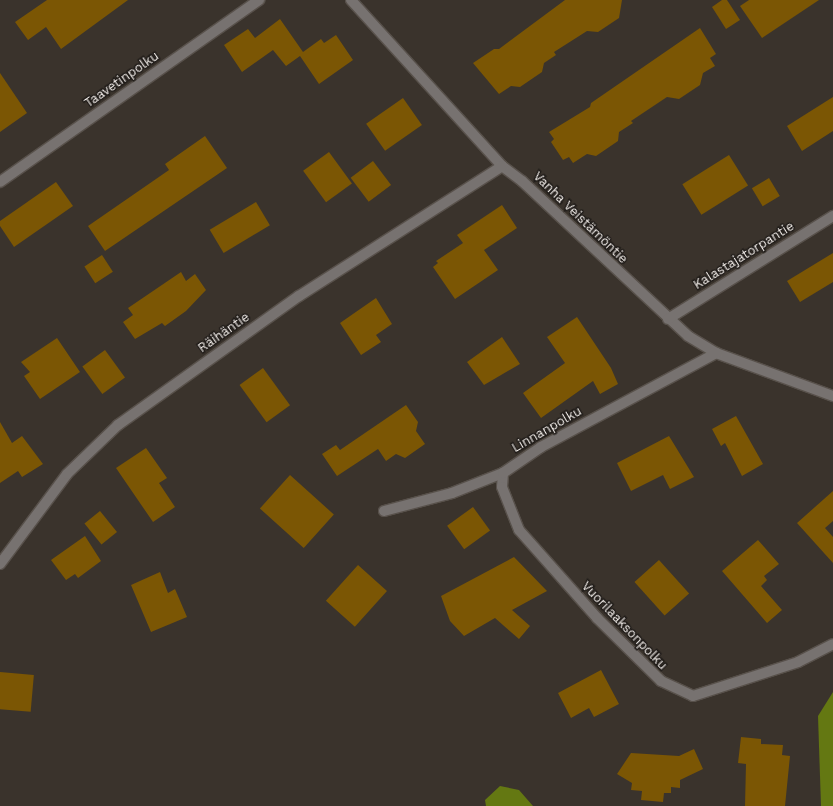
<!DOCTYPE html>
<html>
<head>
<meta charset="utf-8">
<style>
  body { margin:0 }
  #map { position:relative; width:833px; height:806px; overflow:hidden; background:#3a332c; font-family:"Work Sans",sans-serif }
  div>[style] { position:absolute }
  .forest>* { inset:0; background:#647812 }
  .building>* { inset:0; background:#7b5604; transform-origin:0 0 }
  .roads { filter:drop-shadow(1px 0 #58514b) drop-shadow(-1px 0 #58514b) drop-shadow(0 1px #58514b) drop-shadow(0 -1px #58514b) }
  .minor>* { height:10px; margin:-5px; padding:0 5px; transform-origin:5px; border-radius:5px; background:#777270 }
  span { translate:-50% -50%; white-space:nowrap; text-align:center; line-height:1.15; -webkit-text-stroke:3px #1f1b18; paint-order:stroke }
  .street-label { font-size:13px; color:#f6f1ed }
</style>
</head>
<body>
<div id="map">
  <div class="forest">
    <i style="clip-path:polygon(833px 692px,833px 806px,821px 806px,818px 716px)"></i>
    <i style="clip-path:polygon(500px 786px,519px 790px,533px 806px,486px 806px,485px 800px)"></i>
  </div>
  <div class="building">
    <i style="clip-path:polygon(47px 0,128px 0,61px 49px,46px 27px,28px 40px,15px 22px)"></i>
    <i style="clip-path:polygon(565px 0,622px 0,619px 18px,598px 32px,587px 31px,554px 52px,556px 55px,544px 63px,542px 72px,520px 87px,511px 86px,499px 94px,473px 63px,494px 49px,499px 49px)"></i>
    <i style="clip-path:polygon(722px 0,727px 0,740px 20px,726px 29px,712px 7px)"></i>
    <i style="clip-path:polygon(749px 0,819px 0,762px 38px,740px 6px)"></i>
    <i style="clip-path:polygon(280px 19px,303px 52px,321px 39px,324px 43px,336px 35px,353px 60px,319px 84px,300px 56px,286px 66px,273px 50px,242px 72px,224px 45px,248px 29px,255px 38px)"></i>
    <i style="clip-path:polygon(700px 28px,716px 54px,710px 58px,715px 66px,703px 73px,700px 85px,679px 99px,667px 97px,631px 121px,633px 123px,619px 132px,618px 141px,596px 156px,587px 154px,573px 163px,569px 157px,563px 160px,551px 142px,554px 139px,549px 132px,590px 107px,591px 103px)"></i>
    <i style="clip-path:polygon(0 73px,27px 113px,0 132px)"></i>
    <i style="clip-path:polygon(833px 97px,833px 131px,802px 151px,787px 126px)"></i>
    <i style="left:403px;top:98px;width:33px;height:45px;rotate:55deg"></i>
    <i style="clip-path:polygon(205px 136px,227px 168px,105px 251px,88px 226px,169px 170px,165px 164px)"></i>
    <i style="left:329px;top:152px;width:39px;height:32px;rotate:54deg"></i>
    <i style="left:729px;top:155px;width:36px;height:55px;rotate:58deg"></i>
    <i style="left:373px;top:161px;width:30px;height:28px;rotate:53deg"></i>
    <i style="left:769px;top:178px;width:21px;height:20px;rotate:59deg"></i>
    <i style="clip-path:polygon(56px 182px,73px 206px,14px 247px,0 226px,0 221px)"></i>
    <i style="left:256px;top:202px;width:27px;height:54px;rotate:59deg"></i>
    <i style="clip-path:polygon(502px 205px,517px 228px,484px 250px,498px 270px,455px 299px,433px 267px,438px 263px,436px 261px,463px 243px,457px 235px)"></i>
    <i style="clip-path:polygon(833px 253px,833px 282px,800px 302px,787px 281px)"></i>
    <i style="left:102px;top:255px;width:20px;height:21px;rotate:57deg"></i>
    <i style="clip-path:polygon(181px 272px,186px 281px,195px 274px,206px 290px,186px 311px,165px 326px,162px 323px,135px 339px,123px 322px,133px 315px,128px 308px)"></i>
    <i style="clip-path:polygon(376px 298px,392px 324px,376px 335px,381px 342px,361px 355px,340px 323px)"></i>
    <i style="clip-path:polygon(577px 317px,611px 368px,618px 384px,600px 394px,593px 381px,541px 418px,523px 393px,565px 363px,547px 337px)"></i>
    <i style="clip-path:polygon(502px 337px,520px 364px,484px 385px,467px 362px)"></i>
    <i style="clip-path:polygon(57px 338px,80px 372px,40px 399px,24px 376px,30px 372px,21px 362px)"></i>
    <i style="left:105px;top:350px;width:34px;height:28px;rotate:54deg"></i>
    <i style="left:263px;top:368px;width:46px;height:29px;rotate:54deg"></i>
    <i style="clip-path:polygon(406px 405px,418px 422px,416px 431px,425px 444px,405px 458px,396px 454px,386px 461px,378px 449px,337px 476px,322px 454px,336px 445px,340px 450px)"></i>
    <i style="clip-path:polygon(736px 416px,763px 464px,742px 476px,725px 443px,721px 446px,712px 429px)"></i>
    <i style="clip-path:polygon(0 422px,12px 443px,22px 436px,43px 464px,22px 477px,18px 471px,0 483px)"></i>
    <i style="clip-path:polygon(669px 436px,694px 477px,670px 489px,663px 475px,631px 491px,617px 463px)"></i>
    <i style="clip-path:polygon(146px 448px,167px 478px,159px 483px,175px 507px,153px 522px,116px 468px)"></i>
    <i style="left:290px;top:475px;width:59px;height:45px;rotate:42deg"></i>
    <i style="clip-path:polygon(833px 491px,833px 521px,825px 528px,833px 537px,833px 563px,797px 523px)"></i>
    <i style="left:473px;top:507px;width:29px;height:32px;rotate:54deg"></i>
    <i style="left:100px;top:511px;width:27px;height:20px;rotate:51deg"></i>
    <i style="clip-path:polygon(85px 536px,101px 561px,78px 578px,75px 574px,66px 580px,51px 560px)"></i>
    <i style="clip-path:polygon(758px 540px,779px 564px,764px 576px,767px 580px,761px 586px,782px 610px,767px 623px,722px 571px)"></i>
    <i style="clip-path:polygon(514px 557px,547px 591px,512px 610px,530px 626px,519px 639px,495px 618px,464px 636px,450px 621px,441px 596px)"></i>
    <i style="left:659px;top:560px;width:45px;height:33px;rotate:48deg"></i>
    <i style="left:358px;top:565px;width:39px;height:48px;rotate:42deg"></i>
    <i style="clip-path:polygon(160px 572px,168px 593px,175px 589px,187px 617px,151px 632px,131px 585px)"></i>
    <i style="clip-path:polygon(601px 670px,619px 704px,594px 717px,589px 708px,571px 718px,558px 693px)"></i>
    <i style="left:0;top:672px;width:34px;height:37px;rotate:5deg"></i>
    <i style="clip-path:polygon(741px 737px,761px 739px,761px 744px,783px 745px,782px 755px,790px 756px,785px 806px,745px 806px,746px 764px,738px 763px)"></i>
    <i style="clip-path:polygon(694px 749px,703px 769px,680px 780px,680px 788px,671px 787px,671px 793px,664px 793px,663px 802px,641px 800px,642px 791px,631px 790px,632px 783px,617px 774px,631px 753px,679px 756px)"></i>
  </div>
  <div class="roads">
    <div class="minor">
      <i style="left:351px;top:0;width:224px;rotate:47.7deg"></i>
      <i style="left:502px;top:166px;width:25px;rotate:37deg"></i>
      <i style="left:522px;top:181px;width:227px;rotate:43deg"></i>
      <i style="left:688px;top:336px;width:33px;rotate:31deg"></i>
      <i style="left:716px;top:353px;width:125px;rotate:20.2deg"></i>
      <i style="left:0;top:182px;width:317px;rotate:-35.1deg"></i>
      <i style="left:668px;top:319px;width:195px;rotate:-32deg"></i>
      <i style="left:503px;top:473px;width:14px;rotate:94deg"></i>
      <i style="left:502px;top:487px;width:46px;rotate:68.4deg"></i>
      <i style="left:519px;top:530px;width:118px;rotate:48.4deg"></i>
      <i style="left:597px;top:618px;width:90px;rotate:44.5deg"></i>
      <i style="left:661px;top:681px;width:35px;rotate:25deg"></i>
      <i style="left:693px;top:696px;width:110px;rotate:-17.9deg"></i>
      <i style="left:798px;top:662px;width:39px;rotate:-27deg"></i>
      <i style="left:384px;top:511px;width:70px;rotate:-14.8deg"></i>
      <i style="left:452px;top:493px;width:55px;rotate:-21.4deg"></i>
      <i style="left:503px;top:473px;width:46px;rotate:-34.4deg"></i>
      <i style="left:541px;top:447px;width:199px;rotate:-28.2deg"></i>
      <i style="left:0;top:564px;width:112px;rotate:-53.3deg"></i>
      <i style="left:67px;top:474px;width:71px;rotate:-43.9deg"></i>
      <i style="left:118px;top:425px;width:222px;rotate:-35.5deg"></i>
      <i style="left:299px;top:296px;width:241px;rotate:-32.6deg"></i>
    </div>
  </div>
  <div class="street-label">
    <span style="left:122px;top:80px;rotate:-35deg">Taavetinpolku</span>
    <span style="left:580px;top:218px;rotate:44deg">Vanha Veistämöntie</span>
    <span style="left:744px;top:256px;rotate:-32deg">Kalastajatorpantie</span>
    <span style="left:224px;top:333px;rotate:-35deg">Räihäntie</span>
    <span style="left:547px;top:430px;rotate:-30deg">Linnanpolku</span>
    <span style="left:624px;top:626px;rotate:46deg">Vuorilaaksonpolku</span>
  </div>
</div>
</body>
</html>
